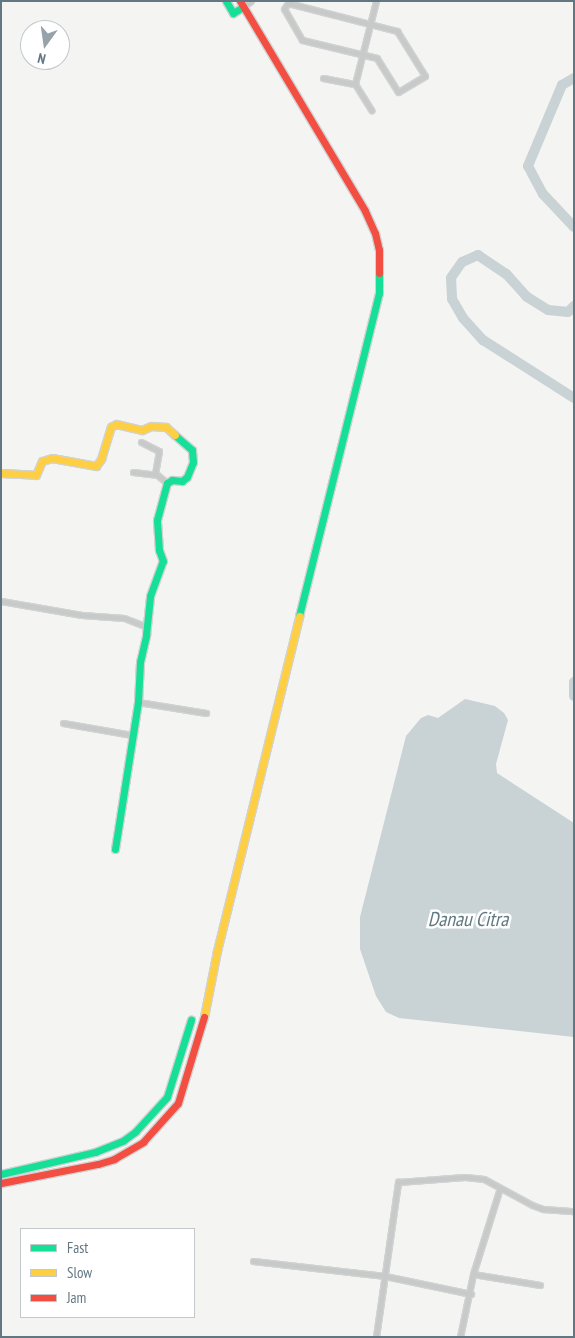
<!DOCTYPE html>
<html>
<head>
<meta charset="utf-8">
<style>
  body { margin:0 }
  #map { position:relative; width:575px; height:1338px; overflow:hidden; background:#f4f4f2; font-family:"PT Sans Narrow",sans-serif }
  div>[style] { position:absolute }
  .water>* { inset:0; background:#c9d2d4 }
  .river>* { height:10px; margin:-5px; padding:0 5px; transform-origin:5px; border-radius:5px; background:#c9d2d4 }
  .roads { filter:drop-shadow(1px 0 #d1d2d3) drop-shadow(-1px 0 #d1d2d3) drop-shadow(0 1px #d1d2d3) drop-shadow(0 -1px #d1d2d3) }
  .street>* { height:5px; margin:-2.5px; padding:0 2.5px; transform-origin:2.5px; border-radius:2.5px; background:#c8caca }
  .fast>* { height:7px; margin:-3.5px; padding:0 3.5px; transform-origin:3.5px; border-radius:3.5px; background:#16e098 }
  .slow>* { height:7px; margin:-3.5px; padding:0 3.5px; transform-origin:3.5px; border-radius:3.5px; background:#ffcf43 }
  .jam>* { height:7px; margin:-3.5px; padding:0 3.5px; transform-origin:3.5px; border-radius:3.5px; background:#f24e42 }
  span { translate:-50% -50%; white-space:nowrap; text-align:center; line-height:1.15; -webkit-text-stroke:5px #fff; paint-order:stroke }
  .water-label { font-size:20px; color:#5f7980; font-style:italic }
  .frame { position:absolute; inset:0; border:2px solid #637783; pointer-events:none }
  .legend { position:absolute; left:20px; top:1228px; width:175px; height:90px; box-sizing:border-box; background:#fff; border:1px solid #c1c9cd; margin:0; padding:6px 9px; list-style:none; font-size:15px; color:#637783 }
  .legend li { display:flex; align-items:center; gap:10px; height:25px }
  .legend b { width:25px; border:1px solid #c1c9cd }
  .north { position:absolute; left:20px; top:20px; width:50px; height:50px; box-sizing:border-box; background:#fff; border:1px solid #c1c9cd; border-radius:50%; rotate:194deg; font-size:14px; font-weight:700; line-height:20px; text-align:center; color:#637783 }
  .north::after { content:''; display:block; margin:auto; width:18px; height:22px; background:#96a3aa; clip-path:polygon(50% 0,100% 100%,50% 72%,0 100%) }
</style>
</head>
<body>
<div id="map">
  <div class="water">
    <i style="clip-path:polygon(465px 699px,495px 706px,504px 713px,508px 720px,496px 764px,497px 773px,574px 823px,574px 1037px,399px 1018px,386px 1012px,376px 996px,360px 949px,360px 917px,406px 736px,421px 718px,428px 715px,438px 718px)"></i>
  </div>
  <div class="river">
    <i style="left:574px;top:78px;width:14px;rotate:150deg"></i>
    <i style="left:562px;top:85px;width:88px;rotate:112.8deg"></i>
    <i style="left:528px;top:166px;width:32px;rotate:62deg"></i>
    <i style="left:543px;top:194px;width:45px;rotate:46.8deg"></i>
    <i style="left:574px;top:306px;width:8px;rotate:135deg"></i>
    <i style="left:568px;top:312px;width:20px;rotate:-174deg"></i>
    <i style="left:548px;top:310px;width:25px;rotate:-148deg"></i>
    <i style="left:527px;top:297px;width:31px;rotate:-132deg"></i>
    <i style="left:506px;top:274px;width:34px;rotate:-146deg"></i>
    <i style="left:478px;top:255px;width:17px;rotate:156deg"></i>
    <i style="left:462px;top:262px;width:19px;rotate:125deg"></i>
    <i style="left:451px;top:278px;width:21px;rotate:87deg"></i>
    <i style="left:452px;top:299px;width:22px;rotate:60deg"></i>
    <i style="left:463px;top:318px;width:30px;rotate:48deg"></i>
    <i style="left:483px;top:340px;width:108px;rotate:32.5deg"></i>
    <i style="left:574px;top:682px;width:14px;rotate:90deg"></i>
  </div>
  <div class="roads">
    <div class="street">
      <i style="left:288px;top:3px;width:113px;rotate:14.4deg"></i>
      <i style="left:397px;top:31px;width:53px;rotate:58.1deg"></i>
      <i style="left:425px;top:76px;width:31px;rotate:149deg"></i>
      <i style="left:398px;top:92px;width:40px;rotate:-122deg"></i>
      <i style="left:377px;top:58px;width:77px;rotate:-166.5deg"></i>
      <i style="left:302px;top:40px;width:36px;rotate:-120deg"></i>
      <i style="left:284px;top:9px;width:7px;rotate:-56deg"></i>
      <i style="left:243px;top:7px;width:10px;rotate:-37deg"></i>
      <i style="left:323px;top:78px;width:33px;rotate:11deg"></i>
      <i style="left:355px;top:84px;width:31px;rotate:58deg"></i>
      <i style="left:355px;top:84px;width:86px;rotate:-75.8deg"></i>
      <i style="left:141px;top:442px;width:20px;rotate:27deg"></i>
      <i style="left:159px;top:451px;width:22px;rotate:100deg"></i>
      <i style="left:155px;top:473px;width:16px;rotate:40deg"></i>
      <i style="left:133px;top:472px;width:23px;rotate:7deg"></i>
      <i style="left:1px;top:601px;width:82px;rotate:9.8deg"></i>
      <i style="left:82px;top:615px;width:42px;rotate:4.1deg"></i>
      <i style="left:124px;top:618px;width:22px;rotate:21deg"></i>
      <i style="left:138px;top:702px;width:69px;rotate:9.2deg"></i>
      <i style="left:63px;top:723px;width:70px;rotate:9.9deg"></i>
      <i style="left:253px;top:1261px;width:133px;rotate:6.5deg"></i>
      <i style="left:385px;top:1276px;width:88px;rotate:11.8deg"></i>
      <i style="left:473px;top:1274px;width:68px;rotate:9.3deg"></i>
      <i style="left:376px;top:1337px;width:157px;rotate:-81.9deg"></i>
      <i style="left:398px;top:1182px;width:67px;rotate:-4.3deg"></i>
      <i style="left:465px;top:1177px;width:19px;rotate:6deg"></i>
      <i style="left:484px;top:1179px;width:55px;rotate:28.4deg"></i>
      <i style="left:532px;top:1205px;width:12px;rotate:20deg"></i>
      <i style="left:543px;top:1209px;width:31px;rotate:4deg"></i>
      <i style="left:460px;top:1337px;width:64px;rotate:-78.3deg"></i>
      <i style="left:473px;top:1274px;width:90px;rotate:-72.6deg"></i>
    </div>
    <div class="fast">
      <i style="left:226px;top:1px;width:14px;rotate:60deg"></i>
      <i style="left:233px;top:13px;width:12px;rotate:-31deg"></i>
      <i style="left:299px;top:616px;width:333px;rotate:-76.1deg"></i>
      <i style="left:379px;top:293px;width:20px;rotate:-90deg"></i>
      <i style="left:115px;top:849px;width:149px;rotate:-81.1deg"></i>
      <i style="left:138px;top:702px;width:40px;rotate:-87.1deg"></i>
      <i style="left:140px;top:662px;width:28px;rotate:-77deg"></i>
      <i style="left:146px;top:635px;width:39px;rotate:-84deg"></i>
      <i style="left:150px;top:596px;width:37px;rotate:-70deg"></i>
      <i style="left:163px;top:561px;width:12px;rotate:-110deg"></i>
      <i style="left:159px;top:550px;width:30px;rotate:-94deg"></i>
      <i style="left:157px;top:520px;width:38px;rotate:-75deg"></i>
      <i style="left:167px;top:483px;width:6px;rotate:-31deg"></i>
      <i style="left:172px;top:480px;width:10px;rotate:6deg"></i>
      <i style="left:182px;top:481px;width:6px;rotate:-39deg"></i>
      <i style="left:187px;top:477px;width:16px;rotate:-68deg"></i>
      <i style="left:193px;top:462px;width:12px;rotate:-95deg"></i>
      <i style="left:192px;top:450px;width:23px;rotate:-139deg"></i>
      <i style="left:1px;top:1174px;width:97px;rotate:-13.2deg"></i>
      <i style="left:95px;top:1152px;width:31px;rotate:-22deg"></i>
      <i style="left:124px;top:1140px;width:14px;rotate:-36deg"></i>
      <i style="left:135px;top:1132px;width:47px;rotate:-47.6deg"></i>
      <i style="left:167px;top:1097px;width:81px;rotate:-72.7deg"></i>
    </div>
    <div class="slow">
      <i style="left:1px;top:473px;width:35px;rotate:3deg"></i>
      <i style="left:36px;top:475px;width:15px;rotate:-67deg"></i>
      <i style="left:42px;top:461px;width:10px;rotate:-17deg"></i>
      <i style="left:52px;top:458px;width:45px;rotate:10.3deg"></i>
      <i style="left:96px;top:466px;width:9px;rotate:-54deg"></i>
      <i style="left:101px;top:459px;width:34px;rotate:-73deg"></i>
      <i style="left:111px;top:427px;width:6px;rotate:-31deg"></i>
      <i style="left:116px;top:424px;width:27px;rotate:13deg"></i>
      <i style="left:142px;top:430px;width:10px;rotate:-24deg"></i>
      <i style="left:151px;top:426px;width:15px;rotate:4deg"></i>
      <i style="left:166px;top:427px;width:12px;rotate:42deg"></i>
      <i style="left:204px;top:1017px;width:67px;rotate:-78.9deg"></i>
      <i style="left:217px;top:951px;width:345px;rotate:-76.2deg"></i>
    </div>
    <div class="jam">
      <i style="left:240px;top:1px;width:244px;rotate:59.2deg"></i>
      <i style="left:365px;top:211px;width:24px;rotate:66deg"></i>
      <i style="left:375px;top:233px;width:17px;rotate:77deg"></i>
      <i style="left:379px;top:250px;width:23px;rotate:90deg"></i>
      <i style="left:1px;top:1183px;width:99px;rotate:-11.1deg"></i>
      <i style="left:98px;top:1164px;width:17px;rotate:-17deg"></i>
      <i style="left:114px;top:1159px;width:34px;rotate:-30deg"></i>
      <i style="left:143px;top:1142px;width:52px;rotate:-48.1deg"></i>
      <i style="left:178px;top:1103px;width:90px;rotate:-73.2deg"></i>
    </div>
  </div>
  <div class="water-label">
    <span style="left:468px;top:919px">Danau Citra</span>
  </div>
  <div class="frame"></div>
  <ul class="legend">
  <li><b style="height:6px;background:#16e098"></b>Fast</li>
  <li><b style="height:6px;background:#ffcf43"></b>Slow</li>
  <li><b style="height:6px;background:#f24e42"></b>Jam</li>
  </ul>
  <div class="north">N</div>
</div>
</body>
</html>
